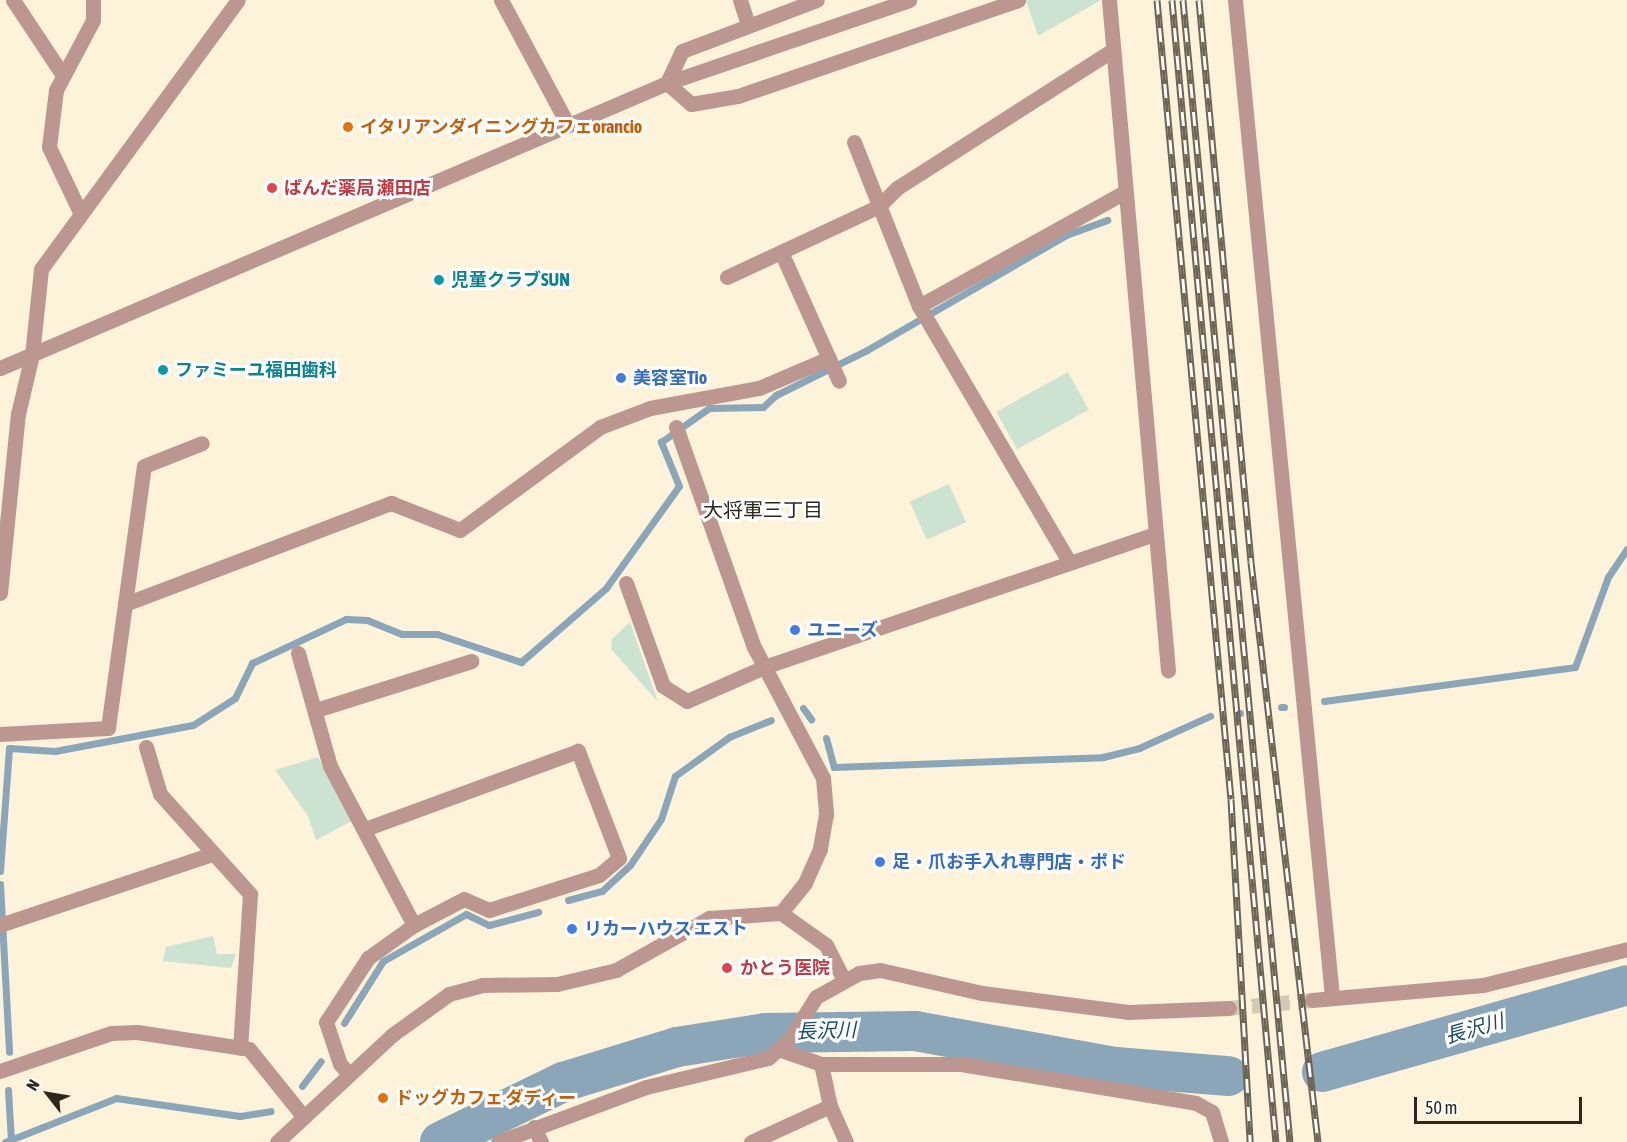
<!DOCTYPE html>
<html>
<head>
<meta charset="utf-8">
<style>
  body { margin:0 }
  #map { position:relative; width:1627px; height:1142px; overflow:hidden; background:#fdf2da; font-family:"Asap Condensed","Noto Sans JP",sans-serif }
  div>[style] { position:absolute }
  .green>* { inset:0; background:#cde3d1; transform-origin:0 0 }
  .stream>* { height:7px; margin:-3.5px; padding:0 3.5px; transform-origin:3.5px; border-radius:3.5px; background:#8ba5b9 }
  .river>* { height:40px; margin:-20px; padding:0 20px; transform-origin:20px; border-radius:20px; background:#8ba5b9 }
  .minor-tunnel>* { height:15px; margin-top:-7.5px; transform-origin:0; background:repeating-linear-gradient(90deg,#d3c9b4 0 15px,transparent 0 23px) }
  .minor>* { height:15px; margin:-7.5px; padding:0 7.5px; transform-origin:7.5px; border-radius:7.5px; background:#bc9791 }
  .rail>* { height:7px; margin-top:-3.5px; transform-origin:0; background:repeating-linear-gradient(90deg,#fff 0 14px,#6c6455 0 28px); box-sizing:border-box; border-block:2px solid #6c6455 }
  .dots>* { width:16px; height:16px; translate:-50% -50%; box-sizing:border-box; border:3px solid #fff; border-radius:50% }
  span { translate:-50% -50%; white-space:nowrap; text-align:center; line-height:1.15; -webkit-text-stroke:6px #fff; paint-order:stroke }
  .food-label { font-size:18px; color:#c56008; font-weight:700 }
  .left { translate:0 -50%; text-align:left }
  .health-label { font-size:18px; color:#be3a42; font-weight:700 }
  .culture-label { font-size:18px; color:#0d838f; font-weight:700 }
  .shop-label { font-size:18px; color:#366cbe; font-weight:700 }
  .neighbourhood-label { font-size:20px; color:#2d271c }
  .water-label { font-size:20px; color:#1e4b69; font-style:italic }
  .north { position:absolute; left:18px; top:1064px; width:60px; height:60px; -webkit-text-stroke:4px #fff; paint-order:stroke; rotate:301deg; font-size:16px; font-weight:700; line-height:24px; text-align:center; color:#2d271c }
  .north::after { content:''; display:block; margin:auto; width:21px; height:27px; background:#2d271c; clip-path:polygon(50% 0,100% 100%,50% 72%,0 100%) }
  .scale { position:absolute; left:1414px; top:1097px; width:168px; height:27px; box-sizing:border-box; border:3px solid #2d271c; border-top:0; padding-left:8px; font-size:18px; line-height:21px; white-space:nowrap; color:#2d271c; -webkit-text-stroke:4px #fff; paint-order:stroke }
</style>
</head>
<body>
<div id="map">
  <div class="green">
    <i style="clip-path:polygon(1026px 0,1101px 0,1038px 36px)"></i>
    <i style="left:1068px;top:372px;width:43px;height:82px;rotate:61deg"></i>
    <i style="left:949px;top:484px;width:42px;height:43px;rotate:66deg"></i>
    <i style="clip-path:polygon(630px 622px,658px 702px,611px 649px,612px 639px)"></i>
    <i style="clip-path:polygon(318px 757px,352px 821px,316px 840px,308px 816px,275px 770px)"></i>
    <i style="clip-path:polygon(213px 936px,217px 954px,236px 954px,231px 968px,163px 961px,166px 947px)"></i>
  </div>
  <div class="stream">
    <i style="left:1324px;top:701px;width:253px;rotate:-7.7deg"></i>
    <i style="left:1575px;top:667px;width:96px;rotate:-69.9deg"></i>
    <i style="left:1608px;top:577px;width:34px;rotate:-56deg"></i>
    <i style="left:1281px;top:707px;width:3px"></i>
    <i style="left:803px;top:708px;width:14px;rotate:54deg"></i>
    <i style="left:1239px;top:713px;width:1px"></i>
    <i style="left:826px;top:738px;width:30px;rotate:75deg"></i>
    <i style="left:834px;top:767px;width:269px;rotate:-2.1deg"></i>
    <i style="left:1103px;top:757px;width:37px;rotate:-14deg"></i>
    <i style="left:1139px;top:748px;width:78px;rotate:-24.3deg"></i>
    <i style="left:0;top:871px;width:123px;rotate:-85.8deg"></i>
    <i style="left:9px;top:748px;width:46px;rotate:3.7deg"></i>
    <i style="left:55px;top:751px;width:140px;rotate:-10.7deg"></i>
    <i style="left:193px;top:725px;width:50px;rotate:-32.7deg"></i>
    <i style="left:235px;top:698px;width:39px;rotate:-64deg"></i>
    <i style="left:252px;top:663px;width:104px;rotate:-25.1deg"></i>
    <i style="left:346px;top:619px;width:21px;rotate:3deg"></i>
    <i style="left:367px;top:620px;width:38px;rotate:22deg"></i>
    <i style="left:402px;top:634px;width:35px"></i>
    <i style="left:437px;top:634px;width:89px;rotate:18.4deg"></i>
    <i style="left:521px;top:662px;width:113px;rotate:-41deg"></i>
    <i style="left:606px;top:588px;width:125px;rotate:-54.4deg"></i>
    <i style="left:679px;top:486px;width:48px;rotate:-112.2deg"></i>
    <i style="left:661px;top:442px;width:59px;rotate:-35.3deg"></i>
    <i style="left:709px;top:408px;width:54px;rotate:-1.1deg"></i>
    <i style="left:763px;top:407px;width:18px;rotate:-43deg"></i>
    <i style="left:776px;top:395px;width:102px;rotate:-26.3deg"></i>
    <i style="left:867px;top:350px;width:230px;rotate:-30deg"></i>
    <i style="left:1066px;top:235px;width:44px;rotate:-20.1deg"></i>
    <i style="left:0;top:884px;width:168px;rotate:86.9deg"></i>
    <i style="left:568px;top:900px;width:35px;rotate:-15deg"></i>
    <i style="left:602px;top:891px;width:38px;rotate:-43deg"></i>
    <i style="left:630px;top:865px;width:55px;rotate:-56deg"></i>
    <i style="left:661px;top:819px;width:45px;rotate:-72deg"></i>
    <i style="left:675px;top:776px;width:67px;rotate:-35.8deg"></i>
    <i style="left:729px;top:737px;width:45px;rotate:-22deg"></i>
    <i style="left:344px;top:1023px;width:73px;rotate:-57.8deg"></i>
    <i style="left:383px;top:961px;width:95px;rotate:-29.5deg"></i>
    <i style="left:466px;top:914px;width:25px;rotate:26deg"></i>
    <i style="left:489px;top:925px;width:51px;rotate:-14.9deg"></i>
    <i style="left:302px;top:1086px;width:31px;rotate:-53deg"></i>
    <i style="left:8px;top:1090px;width:50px;rotate:86.6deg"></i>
    <i style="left:5px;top:1142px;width:119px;rotate:-21.6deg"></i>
    <i style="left:116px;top:1098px;width:125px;rotate:8.3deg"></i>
    <i style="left:240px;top:1116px;width:31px;rotate:-9deg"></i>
  </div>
  <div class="river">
    <i style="left:1322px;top:1072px;width:317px;rotate:-15.9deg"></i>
    <i style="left:440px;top:1142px;width:137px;rotate:-26deg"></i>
    <i style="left:563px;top:1082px;width:119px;rotate:-17.1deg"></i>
    <i style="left:677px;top:1047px;width:90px;rotate:-8.9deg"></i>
    <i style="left:766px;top:1033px;width:149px;rotate:-0.8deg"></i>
    <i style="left:915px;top:1031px;width:204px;rotate:10.2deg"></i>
    <i style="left:1116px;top:1067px;width:113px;rotate:4.6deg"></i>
  </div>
  <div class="minor-tunnel">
    <i style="left:1229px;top:1008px;width:83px;rotate:-5.5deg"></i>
  </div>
  <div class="minor">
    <i style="left:13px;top:0;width:89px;rotate:56.5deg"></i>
    <i style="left:501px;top:0;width:142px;rotate:61.8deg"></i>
    <i style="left:740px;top:0;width:25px;rotate:72deg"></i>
    <i style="left:1109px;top:0;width:673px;rotate:84.97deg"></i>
    <i style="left:1235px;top:0;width:1002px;rotate:84.44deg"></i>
    <i style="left:667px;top:83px;width:32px;rotate:41deg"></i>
    <i style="left:691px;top:104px;width:48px;rotate:-9.7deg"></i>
    <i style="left:738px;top:96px;width:296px;rotate:-18.9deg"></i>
    <i style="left:667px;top:83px;width:35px;rotate:-65deg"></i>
    <i style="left:682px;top:51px;width:144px;rotate:-20.7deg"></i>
    <i style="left:854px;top:142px;width:176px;rotate:68.4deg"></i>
    <i style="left:919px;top:306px;width:294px;rotate:59.6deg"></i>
    <i style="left:80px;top:212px;width:72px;rotate:-115.5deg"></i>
    <i style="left:49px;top:147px;width:57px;rotate:-83deg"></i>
    <i style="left:56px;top:90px;width:79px;rotate:-62.1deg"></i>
    <i style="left:93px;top:20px;width:20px;rotate:-90deg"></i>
    <i style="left:781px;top:252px;width:141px;rotate:65.8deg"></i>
    <i style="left:727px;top:277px;width:168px;rotate:-25deg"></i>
    <i style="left:879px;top:206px;width:25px;rotate:-45deg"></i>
    <i style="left:897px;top:188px;width:256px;rotate:-32.6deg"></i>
    <i style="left:919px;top:306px;width:235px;rotate:-29deg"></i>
    <i style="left:0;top:368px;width:725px;rotate:-23.14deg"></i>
    <i style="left:667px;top:83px;width:256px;rotate:-18.9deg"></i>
    <i style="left:676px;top:427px;width:233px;rotate:70.5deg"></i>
    <i style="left:754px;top:647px;width:148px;rotate:62.2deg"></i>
    <i style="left:823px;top:778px;width:36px;rotate:85deg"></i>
    <i style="left:826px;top:814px;width:36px;rotate:100deg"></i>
    <i style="left:820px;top:849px;width:37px;rotate:114deg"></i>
    <i style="left:805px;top:883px;width:38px;rotate:129deg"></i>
    <i style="left:626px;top:583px;width:109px;rotate:70.2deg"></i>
    <i style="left:663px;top:686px;width:28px;rotate:32deg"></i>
    <i style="left:687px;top:701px;width:84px;rotate:-23.8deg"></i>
    <i style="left:764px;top:667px;width:412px;rotate:-18.8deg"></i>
    <i style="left:0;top:593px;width:180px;rotate:-84.3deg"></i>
    <i style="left:18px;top:414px;width:61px;rotate:-76.7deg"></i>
    <i style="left:32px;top:355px;width:86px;rotate:-84deg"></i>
    <i style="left:41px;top:269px;width:333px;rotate:-53.8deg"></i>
    <i style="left:125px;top:604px;width:285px;rotate:-20.8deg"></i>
    <i style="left:391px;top:503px;width:74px;rotate:21.4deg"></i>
    <i style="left:460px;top:530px;width:174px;rotate:-36.3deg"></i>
    <i style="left:600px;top:427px;width:53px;rotate:-20.8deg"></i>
    <i style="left:650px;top:408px;width:111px;rotate:-10.4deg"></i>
    <i style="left:759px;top:388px;width:76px;rotate:-23.2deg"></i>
    <i style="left:298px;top:653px;width:117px;rotate:74.2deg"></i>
    <i style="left:330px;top:766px;width:180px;rotate:62.2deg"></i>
    <i style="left:316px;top:710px;width:163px;rotate:-17.5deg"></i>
    <i style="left:0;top:734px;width:108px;rotate:-3.2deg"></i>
    <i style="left:108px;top:728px;width:264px;rotate:-82.2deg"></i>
    <i style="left:144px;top:466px;width:62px;rotate:-21.6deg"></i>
    <i style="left:146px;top:747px;width:49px;rotate:73.4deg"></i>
    <i style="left:160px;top:794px;width:135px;rotate:48deg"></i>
    <i style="left:250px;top:894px;width:154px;rotate:93.7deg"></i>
    <i style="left:0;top:925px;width:224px;rotate:-18.5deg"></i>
    <i style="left:1312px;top:1000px;width:172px;rotate:-5deg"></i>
    <i style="left:1483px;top:985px;width:148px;rotate:-14deg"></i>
    <i style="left:781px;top:1050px;width:42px;rotate:19.3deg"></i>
    <i style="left:821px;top:1064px;width:140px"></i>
    <i style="left:961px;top:1064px;width:238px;rotate:9.4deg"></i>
    <i style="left:1196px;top:1103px;width:18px;rotate:29deg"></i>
    <i style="left:1212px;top:1112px;width:31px;rotate:73deg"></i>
    <i style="left:821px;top:1064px;width:43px;rotate:77.9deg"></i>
    <i style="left:830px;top:1106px;width:39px;rotate:66deg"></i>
    <i style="left:0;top:1071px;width:117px;rotate:-18.9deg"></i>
    <i style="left:111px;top:1033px;width:26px;rotate:-2deg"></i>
    <i style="left:137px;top:1032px;width:113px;rotate:8.6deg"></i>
    <i style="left:249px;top:1049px;width:86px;rotate:51.1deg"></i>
    <i style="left:349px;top:1074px;width:13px;rotate:-132deg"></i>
    <i style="left:340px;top:1064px;width:44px;rotate:-108.4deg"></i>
    <i style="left:326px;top:1022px;width:77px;rotate:-56.7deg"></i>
    <i style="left:368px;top:958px;width:57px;rotate:-35.7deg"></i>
    <i style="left:414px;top:925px;width:56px;rotate:-27.5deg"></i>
    <i style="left:464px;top:899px;width:27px;rotate:24deg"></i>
    <i style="left:489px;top:910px;width:115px;rotate:-17.7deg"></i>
    <i style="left:599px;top:875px;width:26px;rotate:-40deg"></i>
    <i style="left:619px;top:858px;width:115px;rotate:-111deg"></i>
    <i style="left:578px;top:751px;width:224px;rotate:159.9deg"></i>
    <i style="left:534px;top:1127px;width:17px;rotate:65deg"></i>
    <i style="left:277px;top:1142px;width:157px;rotate:-42.9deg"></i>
    <i style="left:392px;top:1035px;width:70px;rotate:-35.7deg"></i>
    <i style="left:449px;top:994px;width:34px;rotate:-15deg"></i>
    <i style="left:482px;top:985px;width:75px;rotate:-0.8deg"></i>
    <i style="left:557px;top:984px;width:61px;rotate:-13.3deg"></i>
    <i style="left:616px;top:970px;width:107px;rotate:-29.2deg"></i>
    <i style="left:709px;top:918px;width:72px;rotate:-4deg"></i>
    <i style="left:781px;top:913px;width:55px;rotate:35.4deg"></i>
    <i style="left:826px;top:945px;width:37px;rotate:63deg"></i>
    <i style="left:498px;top:1142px;width:158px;rotate:-20.4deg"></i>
    <i style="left:646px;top:1087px;width:125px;rotate:-13.4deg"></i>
    <i style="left:768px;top:1058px;width:28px;rotate:-41deg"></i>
    <i style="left:789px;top:1040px;width:51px;rotate:-57.9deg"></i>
    <i style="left:816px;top:997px;width:49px;rotate:-29.2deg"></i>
    <i style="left:859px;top:973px;width:21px;rotate:-8deg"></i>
    <i style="left:880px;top:970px;width:105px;rotate:12.7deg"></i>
    <i style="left:982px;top:993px;width:147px;rotate:7.4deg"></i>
    <i style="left:1128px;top:1012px;width:101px;rotate:-2.3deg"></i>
    <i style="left:751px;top:1142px;width:87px;rotate:-24.5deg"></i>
  </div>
  <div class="rail">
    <i style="left:1157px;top:0;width:802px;rotate:84.71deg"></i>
    <i style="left:1231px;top:799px;width:344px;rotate:86.8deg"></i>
    <i style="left:1172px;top:0;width:1147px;rotate:84.8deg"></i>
    <i style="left:1183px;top:0;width:1147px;rotate:84.65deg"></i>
    <i style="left:1199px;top:0;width:564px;rotate:84.71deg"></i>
    <i style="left:1251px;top:562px;width:584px;rotate:83.41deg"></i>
  </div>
  <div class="dots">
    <i style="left:348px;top:127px;background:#e8710a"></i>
    <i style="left:272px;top:188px;background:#e0444e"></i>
    <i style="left:439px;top:280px;background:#0f9aa8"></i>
    <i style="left:163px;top:370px;background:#0f9aa8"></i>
    <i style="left:621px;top:378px;background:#3f7fe0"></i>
    <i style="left:795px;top:630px;background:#3f7fe0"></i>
    <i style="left:880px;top:862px;background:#3f7fe0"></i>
    <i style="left:572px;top:929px;background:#3f7fe0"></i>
    <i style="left:727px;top:968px;background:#e0444e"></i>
    <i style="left:383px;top:1098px;background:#e8710a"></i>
  </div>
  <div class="food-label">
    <span class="left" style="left:360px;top:127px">イタリアンダイニングカフェorancio</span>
    <span class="left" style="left:395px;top:1098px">ドッグカフェ ダディー</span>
  </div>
  <div class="health-label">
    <span class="left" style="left:284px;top:188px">ぱんだ薬局 瀬田店</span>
    <span class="left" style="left:740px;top:968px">かとう医院</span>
  </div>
  <div class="culture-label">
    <span class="left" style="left:451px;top:280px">児童クラブSUN</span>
    <span class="left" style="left:175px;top:370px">ファミーユ福田歯科</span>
  </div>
  <div class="shop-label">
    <span class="left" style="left:633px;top:378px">美容室Tio</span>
    <span class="left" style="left:807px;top:630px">ユニーズ</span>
    <span class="left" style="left:892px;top:862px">足・爪お手入れ専門店・ポド</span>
    <span class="left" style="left:584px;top:929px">リカーハウス エスト</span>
  </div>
  <div class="neighbourhood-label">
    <span style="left:763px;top:509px">大将軍三丁目</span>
  </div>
  <div class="water-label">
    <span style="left:1474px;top:1028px;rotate:-16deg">長沢川</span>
    <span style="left:826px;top:1030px;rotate:-2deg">長沢川</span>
  </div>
  <div class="north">N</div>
  <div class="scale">50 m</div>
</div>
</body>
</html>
